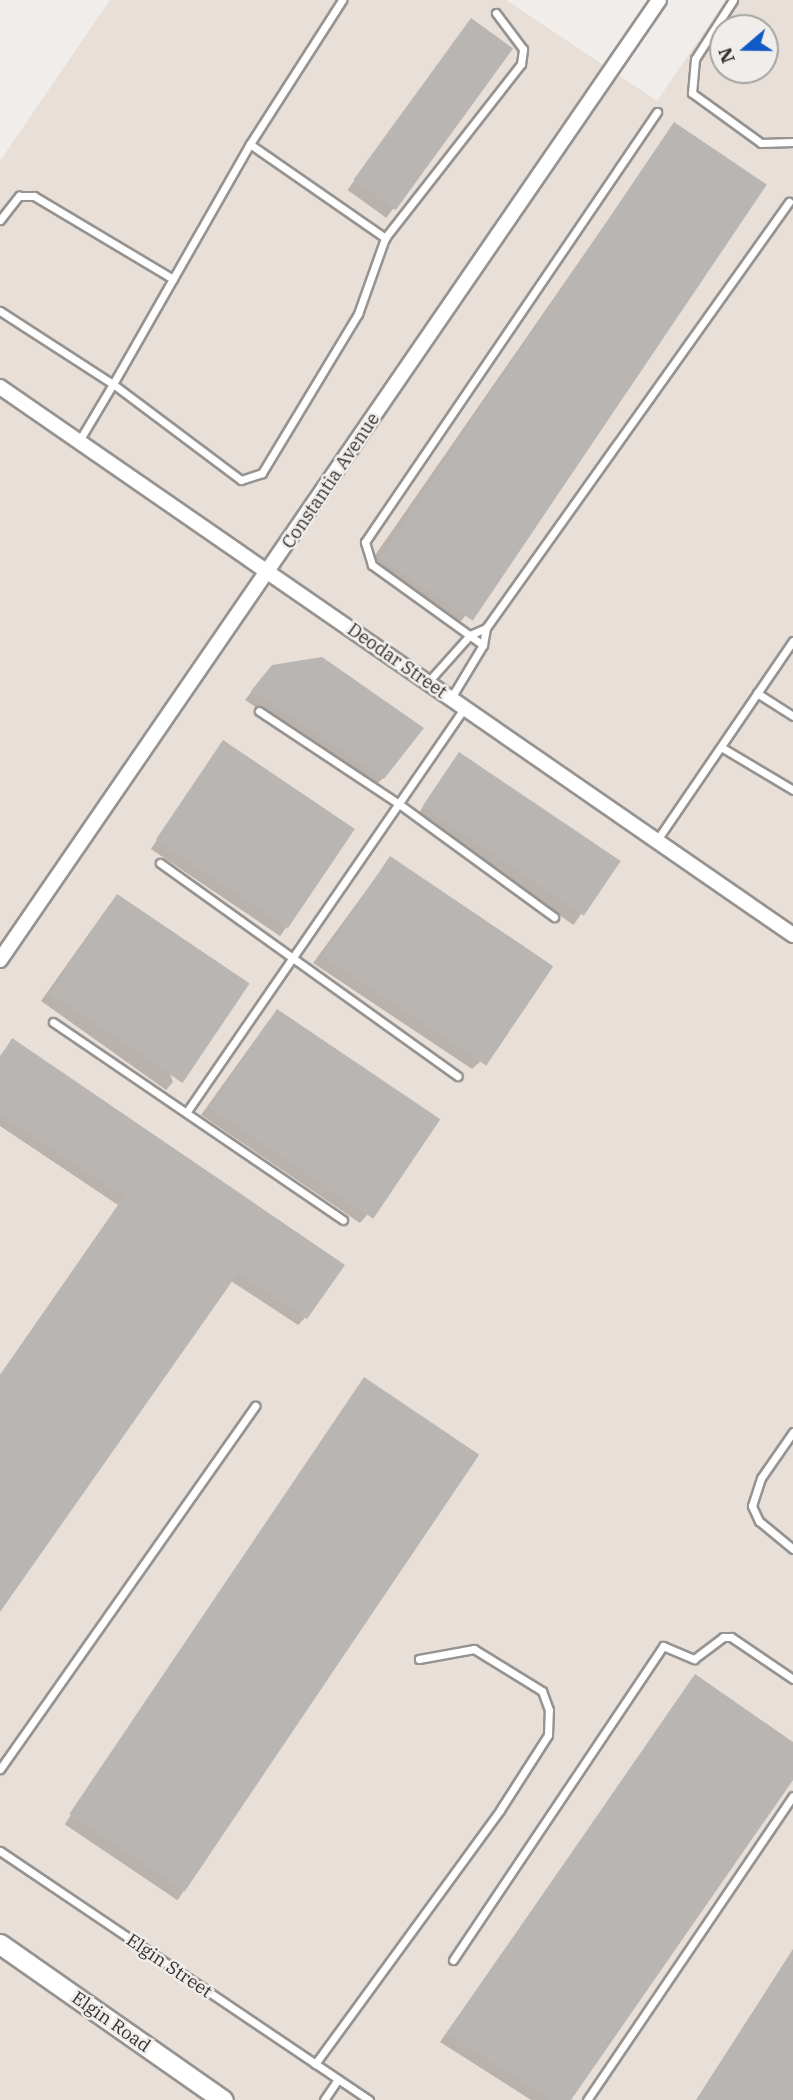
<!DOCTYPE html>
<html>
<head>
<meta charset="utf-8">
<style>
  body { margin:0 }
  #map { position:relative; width:793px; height:2100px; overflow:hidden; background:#f0edea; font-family:"IBM Plex Serif",serif }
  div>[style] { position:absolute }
  .built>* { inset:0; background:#e8dfd8 }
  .shadow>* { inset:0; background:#0003; transform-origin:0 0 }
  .building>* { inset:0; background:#b8b5b3; transform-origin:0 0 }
  .roads { filter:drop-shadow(2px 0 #969391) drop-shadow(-2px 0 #969391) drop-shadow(0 2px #969391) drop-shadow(0 -2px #969391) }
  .lane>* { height:7px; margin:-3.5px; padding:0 3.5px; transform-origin:3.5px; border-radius:3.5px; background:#fff }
  .street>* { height:14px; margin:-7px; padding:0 7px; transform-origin:7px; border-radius:7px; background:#fff }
  .secondary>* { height:19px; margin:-9.5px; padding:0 9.5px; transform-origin:9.5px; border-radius:9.5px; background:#fff }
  span { translate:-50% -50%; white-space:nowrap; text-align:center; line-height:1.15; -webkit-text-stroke:5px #f0edea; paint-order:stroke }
  .street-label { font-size:18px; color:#353332 }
  .north { position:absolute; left:709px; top:14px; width:70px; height:70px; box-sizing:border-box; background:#f0edea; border:2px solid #a5a3a0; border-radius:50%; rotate:250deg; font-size:19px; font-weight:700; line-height:28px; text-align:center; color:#353332 }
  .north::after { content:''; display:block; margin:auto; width:24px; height:32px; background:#1159c4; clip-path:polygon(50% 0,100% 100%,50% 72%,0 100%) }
</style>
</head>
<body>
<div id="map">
  <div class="built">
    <i style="clip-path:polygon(evenodd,110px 0,506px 0,657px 101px,726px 0,793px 0,793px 2100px,0 2100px,0 161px,110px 0,723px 28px,765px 28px,765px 70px,723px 70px,723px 28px)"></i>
  </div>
  <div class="shadow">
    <i style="left:471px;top:20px;width:48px;height:210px;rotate:36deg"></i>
    <i style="clip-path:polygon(674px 125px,464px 618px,456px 626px,369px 564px)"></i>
    <i style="clip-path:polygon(264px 675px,383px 778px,375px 786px,245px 700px)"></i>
    <i style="left:223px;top:742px;width:156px;height:129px;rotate:34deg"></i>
    <i style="left:460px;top:754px;width:191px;height:75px;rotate:35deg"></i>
    <i style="clip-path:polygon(390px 858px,480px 1062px,472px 1069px,313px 963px)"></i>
    <i style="clip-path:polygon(110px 904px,173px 1082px,166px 1090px,41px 1001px)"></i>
    <i style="clip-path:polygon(270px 1019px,367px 1215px,360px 1223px,201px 1115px)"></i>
    <i style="clip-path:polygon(12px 1040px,305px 1318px,298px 1325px,231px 1281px,0 1609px,0 1375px,118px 1205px,0 1126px,0 1056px)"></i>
    <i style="left:365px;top:1379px;width:136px;height:537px;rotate:34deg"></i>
    <i style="clip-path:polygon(695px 1676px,793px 1744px,793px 1777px,569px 2100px,531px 2100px,440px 2042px)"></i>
    <i style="clip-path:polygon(793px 1949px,793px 2100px,696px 2100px)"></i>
  </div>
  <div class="building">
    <i style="left:471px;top:18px;width:52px;height:200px;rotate:36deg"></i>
    <i style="left:674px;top:122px;width:112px;height:526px;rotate:34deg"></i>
    <i style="clip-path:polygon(322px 657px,424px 728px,384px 779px,251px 691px,272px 665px)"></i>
    <i style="left:223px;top:740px;width:159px;height:120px;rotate:34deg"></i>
    <i style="left:459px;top:752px;width:195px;height:66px;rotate:34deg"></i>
    <i style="left:390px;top:856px;width:197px;height:120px;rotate:34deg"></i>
    <i style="left:117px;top:894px;width:160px;height:120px;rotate:34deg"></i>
    <i style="left:277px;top:1009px;width:197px;height:120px;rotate:34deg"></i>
    <i style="clip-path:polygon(12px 1038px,345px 1265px,307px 1319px,238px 1273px,0 1612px,0 1376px,124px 1197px,0 1114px,0 1058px)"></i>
    <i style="left:364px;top:1377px;width:139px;height:527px;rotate:34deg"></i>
    <i style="clip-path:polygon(695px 1674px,793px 1742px,793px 1780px,571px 2100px,550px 2100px,447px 2033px)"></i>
    <i style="clip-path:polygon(793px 1950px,793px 2100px,697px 2100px)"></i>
  </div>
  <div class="roads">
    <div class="lane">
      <i style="left:733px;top:0;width:70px;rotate:122.8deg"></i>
      <i style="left:695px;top:59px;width:34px;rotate:95deg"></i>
      <i style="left:692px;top:93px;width:85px;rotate:35.9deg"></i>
      <i style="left:761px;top:143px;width:32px;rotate:-2deg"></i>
      <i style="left:250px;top:144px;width:171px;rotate:-57.4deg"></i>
      <i style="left:0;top:220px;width:31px;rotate:-52deg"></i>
      <i style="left:19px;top:196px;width:15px"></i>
      <i style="left:34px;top:196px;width:162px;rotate:30.8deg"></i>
      <i style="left:0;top:311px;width:135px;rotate:32.9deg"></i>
      <i style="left:113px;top:384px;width:276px;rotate:-60.3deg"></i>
      <i style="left:250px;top:144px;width:165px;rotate:34.8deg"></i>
      <i style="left:79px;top:441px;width:66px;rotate:-59.2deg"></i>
      <i style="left:113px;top:384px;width:160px;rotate:36.9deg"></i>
      <i style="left:241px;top:480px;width:22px;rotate:-18deg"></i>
      <i style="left:262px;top:473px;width:186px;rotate:-58.9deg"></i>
      <i style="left:358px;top:314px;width:81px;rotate:-70.4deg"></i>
      <i style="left:385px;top:238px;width:221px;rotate:-52deg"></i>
      <i style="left:521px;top:64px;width:15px;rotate:-82deg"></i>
      <i style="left:523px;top:49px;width:45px;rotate:-126.9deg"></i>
      <i style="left:483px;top:645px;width:137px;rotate:-144.2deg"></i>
      <i style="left:372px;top:565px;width:24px;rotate:-107deg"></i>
      <i style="left:365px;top:542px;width:520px;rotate:-55.82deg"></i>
      <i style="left:428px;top:682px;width:63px;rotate:-48.2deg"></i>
      <i style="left:470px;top:635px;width:17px;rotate:-24deg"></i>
      <i style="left:757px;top:693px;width:43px;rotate:32.6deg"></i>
      <i style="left:451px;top:698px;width:62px;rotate:-58.9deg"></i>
      <i style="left:483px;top:645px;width:17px;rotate:-80deg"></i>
      <i style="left:486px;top:628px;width:523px;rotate:-54.58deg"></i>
      <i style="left:259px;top:711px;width:168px;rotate:33.6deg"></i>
      <i style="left:399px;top:804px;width:192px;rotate:36.1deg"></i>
      <i style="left:721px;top:747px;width:84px;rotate:30.8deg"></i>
      <i style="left:657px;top:840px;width:241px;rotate:-55.7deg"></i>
      <i style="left:160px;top:863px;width:366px;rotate:35.6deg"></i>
      <i style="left:53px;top:1022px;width:351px;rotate:34.3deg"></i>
      <i style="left:188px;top:1110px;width:488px;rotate:-55.5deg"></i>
      <i style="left:793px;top:1432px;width:56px;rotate:124.8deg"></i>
      <i style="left:761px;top:1478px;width:29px;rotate:108deg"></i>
      <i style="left:752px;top:1506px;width:17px;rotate:65deg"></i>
      <i style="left:759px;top:1521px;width:44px;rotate:39.5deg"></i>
      <i style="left:0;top:1769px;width:444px;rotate:-54.9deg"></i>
      <i style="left:0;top:1851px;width:445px;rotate:34deg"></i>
      <i style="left:453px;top:1960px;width:378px;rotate:-56.2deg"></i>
      <i style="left:663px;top:1646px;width:34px;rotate:23deg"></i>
      <i style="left:694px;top:1659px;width:36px;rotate:-37deg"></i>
      <i style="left:723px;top:1637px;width:8px"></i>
      <i style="left:731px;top:1637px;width:75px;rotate:34.1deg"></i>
      <i style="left:315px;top:2064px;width:314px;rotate:-53.9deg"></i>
      <i style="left:500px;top:1810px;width:89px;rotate:-57.4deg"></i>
      <i style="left:548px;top:1735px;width:25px;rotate:-88deg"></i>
      <i style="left:549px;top:1710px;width:20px;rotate:-110deg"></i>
      <i style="left:542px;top:1691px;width:80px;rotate:-148.3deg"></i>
      <i style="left:474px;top:1649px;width:56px;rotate:169.7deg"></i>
      <i style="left:324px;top:2100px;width:25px;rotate:-56deg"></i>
      <i style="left:587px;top:2100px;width:367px;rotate:-55.9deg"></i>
    </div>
    <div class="street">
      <i style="left:0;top:387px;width:964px;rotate:34.65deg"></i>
      <i style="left:0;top:960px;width:1164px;rotate:-55.53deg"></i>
    </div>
    <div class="secondary">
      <i style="left:0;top:1944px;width:272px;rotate:35deg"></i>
    </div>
  </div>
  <div class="street-label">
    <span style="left:331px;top:481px;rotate:-56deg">Constantia Avenue</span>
    <span style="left:397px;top:661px;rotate:35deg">Deodar Street</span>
    <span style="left:169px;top:1966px;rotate:34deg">Elgin Street</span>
    <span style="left:111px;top:2022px;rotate:35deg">Elgin Road</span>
  </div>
  <div class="north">N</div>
</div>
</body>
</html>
